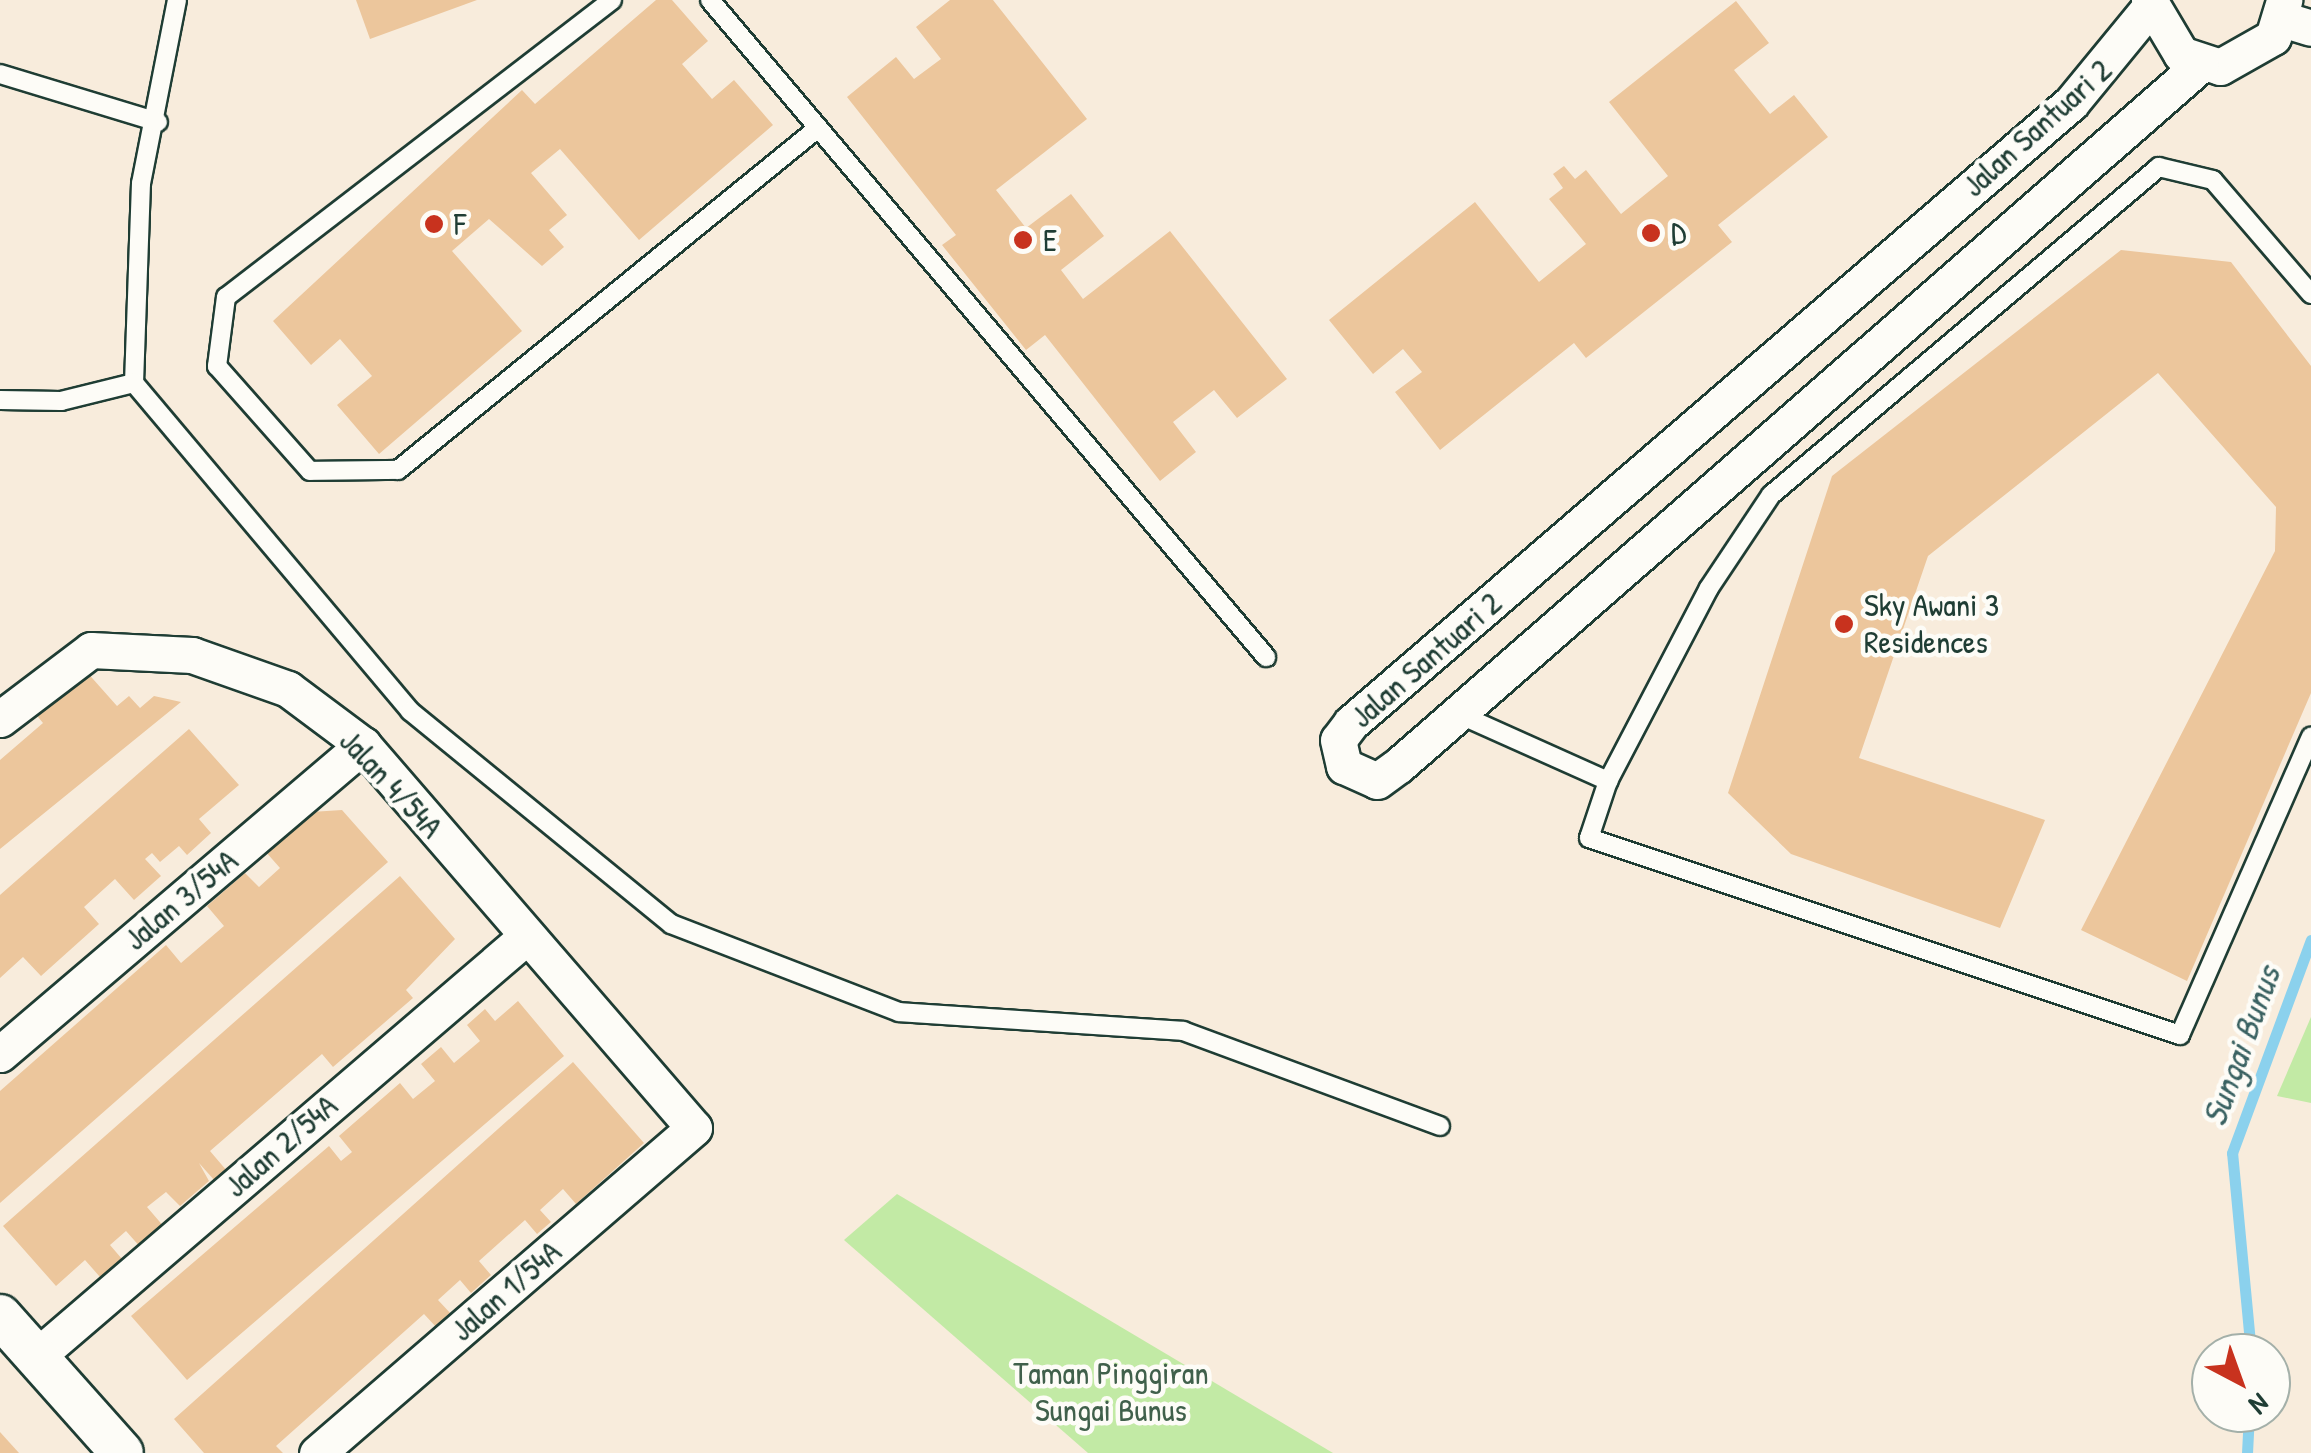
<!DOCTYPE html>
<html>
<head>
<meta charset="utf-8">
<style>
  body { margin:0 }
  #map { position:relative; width:2311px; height:1453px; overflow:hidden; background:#f8ecdc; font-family:"Patrick Hand",sans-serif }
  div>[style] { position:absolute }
  .green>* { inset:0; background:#c2eaa5 }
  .stream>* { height:11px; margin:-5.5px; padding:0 5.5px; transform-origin:5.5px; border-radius:5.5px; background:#8bd1ed }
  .building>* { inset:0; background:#ecc69c }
  .roads { filter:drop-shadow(2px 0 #1f3d34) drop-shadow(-2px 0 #1f3d34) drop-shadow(0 2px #1f3d34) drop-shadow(0 -2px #1f3d34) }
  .service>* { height:18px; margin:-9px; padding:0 9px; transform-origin:9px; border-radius:9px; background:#fdfcf7 }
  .minor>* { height:35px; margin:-17.5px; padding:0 17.5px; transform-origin:17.5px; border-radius:17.5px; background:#fdfcf7 }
  .tertiary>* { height:42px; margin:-21px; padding:0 21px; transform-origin:21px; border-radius:21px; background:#fdfcf7 }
  .dots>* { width:28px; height:28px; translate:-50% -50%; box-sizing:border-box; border:5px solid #fdfcf7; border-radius:50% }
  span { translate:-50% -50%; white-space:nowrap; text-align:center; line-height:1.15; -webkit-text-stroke:9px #fdfcf7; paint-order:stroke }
  .street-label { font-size:32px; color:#1f3d34 }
  .poi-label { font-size:32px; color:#1f3d34 }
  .left { translate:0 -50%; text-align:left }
  .park-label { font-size:32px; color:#40604b }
  .water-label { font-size:35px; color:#3a6262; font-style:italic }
  .north { position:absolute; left:2191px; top:1333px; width:100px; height:100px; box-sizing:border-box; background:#fdfcf7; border:2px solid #a4b0a9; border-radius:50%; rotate:139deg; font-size:28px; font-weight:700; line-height:40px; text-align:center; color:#1f3d34 }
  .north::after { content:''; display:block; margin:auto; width:35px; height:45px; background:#c8321e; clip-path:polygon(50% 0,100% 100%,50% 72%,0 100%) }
</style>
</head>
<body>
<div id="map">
  <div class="green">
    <i style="clip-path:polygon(2311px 1017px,2311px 1103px,2277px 1096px)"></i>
    <i style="clip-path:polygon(897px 1194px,1333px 1453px,1088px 1453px,844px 1240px)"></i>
  </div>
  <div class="stream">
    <i style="left:2251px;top:1353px;width:201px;rotate:-95.4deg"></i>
    <i style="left:2232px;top:1153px;width:227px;rotate:-69.7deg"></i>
    <i style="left:2247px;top:1453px;width:40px;rotate:-87.1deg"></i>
  </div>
  <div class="building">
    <i style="clip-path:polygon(356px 0,477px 0,370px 39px)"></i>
    <i style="clip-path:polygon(656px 0,672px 0,708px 41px,682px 64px,712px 99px,734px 80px,773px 125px,639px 240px,560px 149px,531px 173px,567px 215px,549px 230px,564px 247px,542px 266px,489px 219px,452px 251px,522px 331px,379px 454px,337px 405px,372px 376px,340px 339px,311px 365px,273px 321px,522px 90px,535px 104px)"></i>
    <i style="clip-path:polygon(950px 0,993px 0,1087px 119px,996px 190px,1026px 228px,1071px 194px,1104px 236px,1061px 270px,1083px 299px,1170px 231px,1287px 379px,1237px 418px,1214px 390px,1173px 422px,1196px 452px,1160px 481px,1045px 335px,1026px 350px,942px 245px,956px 235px,847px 97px,896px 57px,914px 79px,941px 59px,916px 27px)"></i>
    <i style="clip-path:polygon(1736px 1px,1769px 43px,1734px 70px,1770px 114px,1794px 95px,1828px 137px,1718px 225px,1732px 242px,1586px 358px,1574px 343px,1440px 450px,1395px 392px,1422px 372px,1403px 349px,1373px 374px,1329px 320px,1475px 202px,1539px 282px,1586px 244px,1549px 199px,1563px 188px,1553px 174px,1564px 166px,1575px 179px,1586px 170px,1621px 214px,1668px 176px,1609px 102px)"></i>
    <i style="clip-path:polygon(2121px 250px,2231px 262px,2311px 366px,2311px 693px,2187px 981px,2081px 930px,2275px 551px,2276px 507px,2158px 373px,1928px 556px,1859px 758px,2045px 820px,2000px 928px,1791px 854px,1728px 793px,1832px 476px)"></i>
    <i style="clip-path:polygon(85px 670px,117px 706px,129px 696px,140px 708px,154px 696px,181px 702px,0 849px,0 760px,43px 723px,29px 706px)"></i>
    <i style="clip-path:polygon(189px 729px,239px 785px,199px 819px,211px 833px,187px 855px,179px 846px,160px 862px,152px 853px,145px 859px,161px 876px,134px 900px,115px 879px,84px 907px,99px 924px,41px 976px,23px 957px,0 978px,0 895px)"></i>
    <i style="clip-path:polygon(342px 810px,388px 862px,0 1203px,0 1091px,166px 945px,181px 963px,224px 926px,207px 906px,245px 873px,259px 887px,280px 868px,265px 851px,311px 812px)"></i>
    <i style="clip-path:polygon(400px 876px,455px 939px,406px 990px,413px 998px,333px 1067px,322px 1054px,210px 1151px,227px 1171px,215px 1181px,199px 1163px,209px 1181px,180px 1206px,166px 1192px,147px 1207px,165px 1228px,142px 1249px,126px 1231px,110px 1245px,122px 1259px,100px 1277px,85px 1260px,56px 1286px,3px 1226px)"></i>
    <i style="clip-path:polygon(518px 1001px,564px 1056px,187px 1380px,131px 1316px,329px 1146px,341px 1161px,352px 1152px,339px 1136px,400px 1083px,413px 1099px,435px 1081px,421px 1064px,441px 1047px,454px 1063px,480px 1041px,467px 1025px,485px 1009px,495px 1021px)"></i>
    <i style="clip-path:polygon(573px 1062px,644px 1143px,576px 1204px,563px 1189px,540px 1210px,551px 1222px,537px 1234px,525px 1220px,479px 1261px,491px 1275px,471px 1293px,460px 1280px,438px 1300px,452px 1315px,437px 1328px,424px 1314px,276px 1446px,283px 1453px,204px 1453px,174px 1419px)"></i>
    <i style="clip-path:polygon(0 1432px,19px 1453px,0 1453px)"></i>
  </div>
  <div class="roads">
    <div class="service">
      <i style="left:177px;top:0;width:187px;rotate:101.1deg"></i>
      <i style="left:141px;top:183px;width:200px;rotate:92deg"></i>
      <i style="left:134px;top:383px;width:429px;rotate:49.9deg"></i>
      <i style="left:410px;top:711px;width:337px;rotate:39.2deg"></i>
      <i style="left:671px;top:924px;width:244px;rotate:21.1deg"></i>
      <i style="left:899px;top:1012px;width:285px;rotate:3.8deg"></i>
      <i style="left:1183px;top:1031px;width:274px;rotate:20.3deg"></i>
      <i style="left:612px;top:0;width:487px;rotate:142.4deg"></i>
      <i style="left:226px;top:297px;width:70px;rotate:97.4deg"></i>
      <i style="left:217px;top:366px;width:140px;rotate:48.5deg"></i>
      <i style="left:310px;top:471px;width:88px;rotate:-0.7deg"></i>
      <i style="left:398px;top:470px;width:542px;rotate:-39.16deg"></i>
      <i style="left:710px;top:0;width:861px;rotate:49.76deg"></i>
      <i style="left:0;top:74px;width:165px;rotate:16.9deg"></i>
      <i style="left:2311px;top:294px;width:150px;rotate:-130.7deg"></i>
      <i style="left:2213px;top:180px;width:56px;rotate:-166.5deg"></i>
      <i style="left:2159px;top:167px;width:508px;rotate:139.79deg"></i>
      <i style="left:1771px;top:495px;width:112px;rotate:123.7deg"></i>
      <i style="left:1709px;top:588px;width:218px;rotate:117.6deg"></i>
      <i style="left:1608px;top:781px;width:60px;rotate:108.4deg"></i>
      <i style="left:1589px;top:838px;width:623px;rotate:18.43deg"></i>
      <i style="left:2180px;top:1035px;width:326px;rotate:-66.3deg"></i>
      <i style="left:0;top:400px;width:61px;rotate:0.9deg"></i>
      <i style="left:61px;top:401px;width:75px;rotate:-13.9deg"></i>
      <i style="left:1456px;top:713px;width:167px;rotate:24.1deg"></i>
    </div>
    <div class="minor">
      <i style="left:2149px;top:0;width:63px;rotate:59.3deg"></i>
      <i style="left:2181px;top:54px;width:41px;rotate:18.4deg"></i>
      <i style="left:2220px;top:67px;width:61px;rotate:-29.5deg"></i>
      <i style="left:2273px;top:37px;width:39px;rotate:-73deg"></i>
      <i style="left:2149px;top:8px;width:123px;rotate:129.4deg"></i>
      <i style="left:2071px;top:103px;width:950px;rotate:139.27deg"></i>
      <i style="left:1351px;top:723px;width:21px;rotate:127deg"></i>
      <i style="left:1338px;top:740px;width:27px;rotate:77deg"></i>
      <i style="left:1344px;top:766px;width:36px;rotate:24deg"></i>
      <i style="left:1377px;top:781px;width:27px;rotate:-36deg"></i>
      <i style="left:1399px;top:765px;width:1064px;rotate:-41.15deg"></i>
      <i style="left:2282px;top:19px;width:30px;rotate:17deg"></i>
      <i style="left:0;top:719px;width:114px;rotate:-37.2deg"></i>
      <i style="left:91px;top:650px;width:101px;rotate:2.8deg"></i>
      <i style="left:192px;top:655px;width:102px;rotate:19.5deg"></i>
      <i style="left:288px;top:689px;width:94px;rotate:36.7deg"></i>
      <i style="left:363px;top:745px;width:506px;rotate:49.17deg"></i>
      <i style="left:694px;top:1128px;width:498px;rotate:139.2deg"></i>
      <i style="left:0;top:1054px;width:477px;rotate:-40.4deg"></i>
      <i style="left:36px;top:1357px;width:647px;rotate:-40.61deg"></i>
    </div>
    <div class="tertiary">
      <i style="left:0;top:1316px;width:183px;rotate:48.3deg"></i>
    </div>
  </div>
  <div class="dots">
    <i style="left:434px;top:224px;background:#c8321e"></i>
    <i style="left:1651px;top:233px;background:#c8321e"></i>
    <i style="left:1023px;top:240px;background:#c8321e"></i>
    <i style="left:1844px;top:624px;background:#c8321e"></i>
  </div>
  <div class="street-label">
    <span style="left:2037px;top:128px;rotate:-42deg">Jalan Santuari 2</span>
    <span style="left:1426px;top:660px;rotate:-41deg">Jalan Santuari 2</span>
    <span style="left:391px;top:784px;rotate:47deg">Jalan 4/54A</span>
    <span style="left:181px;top:900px;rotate:-40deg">Jalan 3/54A</span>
    <span style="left:281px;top:1146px;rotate:-41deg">Jalan 2/54A</span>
    <span style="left:506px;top:1291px;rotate:-41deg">Jalan 1/54A</span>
  </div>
  <div class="poi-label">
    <span class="left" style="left:454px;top:224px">F</span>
    <span class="left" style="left:1671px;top:233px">D</span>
    <span class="left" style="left:1043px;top:240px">E</span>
    <span class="left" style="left:1864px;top:624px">Sky Awani 3<br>Residences</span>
  </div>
  <div class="park-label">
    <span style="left:1111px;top:1392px">Taman Pinggiran<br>Sungai Bunus</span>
  </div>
  <div class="water-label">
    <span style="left:2241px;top:1046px;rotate:-70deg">Sungai Bunus</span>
  </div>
  <div class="north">N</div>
</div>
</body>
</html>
